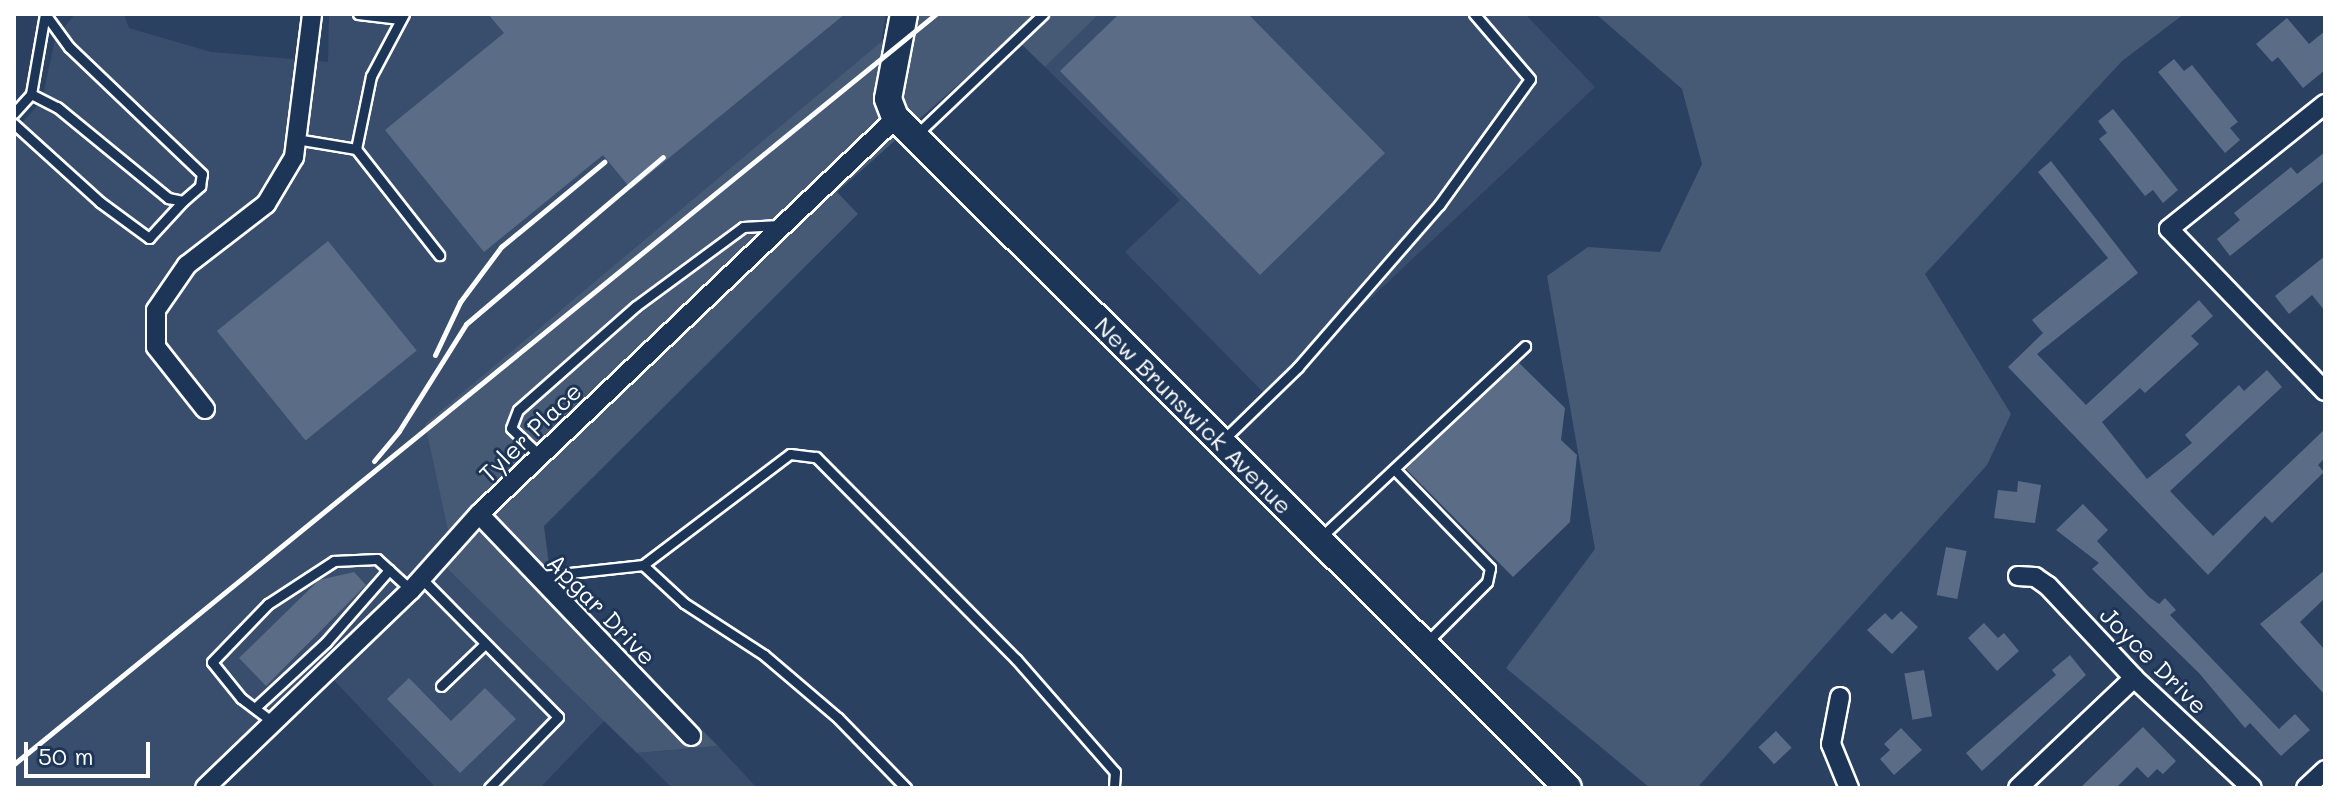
<!DOCTYPE html>
<html>
<head>
<meta charset="utf-8">
<style>
  body { margin:0 }
  #map { position:relative; width:2339px; height:802px; overflow:hidden; background:#2a4161; font-family:Mali,sans-serif }
  div>[style] { position:absolute }
  .built>* { inset:0; background:#394e6c }
  .green>* { inset:0; background:#465975 }
  .building>* { inset:0; background:#5b6c86; transform-origin:0 0 }
  .roads { filter:drop-shadow(2px 0 #fff) drop-shadow(-2px 0 #fff) drop-shadow(0 2px #fff) drop-shadow(0 -2px #fff) }
  .lane>* { height:9px; margin:-4.5px; padding:0 4.5px; transform-origin:4.5px; border-radius:4.5px; background:#1d3557 }
  .street>* { height:18px; margin:-9px; padding:0 9px; transform-origin:9px; border-radius:9px; background:#1d3557 }
  .secondary>* { height:26px; margin:-13px; padding:0 13px; transform-origin:13px; border-radius:13px; background:#1d3557 }
  .rail>* { height:5px; margin:-2.5px; padding:0 2.5px; transform-origin:2.5px; border-radius:2.5px; background:#fff }
  span { translate:-50% -50%; white-space:nowrap; text-align:center; line-height:1.15; -webkit-text-stroke:6px #1d3557; paint-order:stroke }
  .street-label { font-size:24px; color:#fff }
  .frame { position:absolute; inset:0; border:16px solid #fff; pointer-events:none }
  .scale { position:absolute; left:24px; top:742px; width:126px; height:36px; box-sizing:border-box; border:4px solid #fff; border-top:0; padding-left:10px; font-size:24px; line-height:28px; white-space:nowrap; color:#fff; -webkit-text-stroke:6px #1d3557; paint-order:stroke }
</style>
</head>
<body>
<div id="map">
  <div class="built">
    <i style="clip-path:polygon(75px 14px,124px 14px,129px 28px,211px 52px,328px 62px,329px 14px,886px 14px,881px 42px,435px 558px,606px 719px,540px 788px,436px 788px,329px 675px,211px 788px,14px 788px,14px 132px,42px 100px,55px 39px)"></i>
    <i style="clip-path:polygon(1099px 14px,1525px 14px,1595px 87px,1267px 396px,1125px 252px,1180px 200px,1045px 67px)"></i>
    <i style="clip-path:polygon(718px 746px,757px 788px,672px 788px,637px 753px)"></i>
  </div>
  <div class="green">
    <i style="clip-path:polygon(906px 14px,1099px 14px,1045px 67px,1013px 36px,837px 192px,858px 214px,544px 526px,551px 580px,718px 746px,637px 753px,435px 557px,451px 544px,425px 424px,881px 42px)"></i>
    <i style="clip-path:polygon(1596px 14px,2184px 14px,2122px 61px,1925px 274px,2011px 414px,1987px 465px,1697px 788px,1650px 788px,1506px 668px,1595px 549px,1547px 276px,1588px 247px,1660px 252px,1702px 164px,1682px 89px)"></i>
  </div>
  <div class="building">
    <i style="clip-path:polygon(488px 14px,845px 14px,631px 189px,603px 155px,484px 252px,385px 130px,504px 33px)"></i>
    <i style="clip-path:polygon(1119px 14px,1248px 14px,1385px 153px,1260px 275px,1060px 71px)"></i>
    <i style="clip-path:polygon(2287px 18px,2309px 44px,2325px 31px,2325px 70px,2303px 88px,2278px 57px,2272px 62px,2256px 44px)"></i>
    <i style="clip-path:polygon(2174px 59px,2184px 71px,2192px 65px,2238px 122px,2230px 128px,2240px 140px,2225px 153px,2158px 72px)"></i>
    <i style="clip-path:polygon(2113px 109px,2178px 190px,2163px 203px,2153px 190px,2145px 196px,2099px 139px,2107px 133px,2098px 121px)"></i>
    <i style="clip-path:polygon(2325px 152px,2325px 180px,2230px 256px,2217px 239px,2240px 220px,2234px 213px,2291px 167px,2297px 174px)"></i>
    <i style="clip-path:polygon(2051px 161px,2138px 273px,2037px 354px,2086px 405px,2199px 300px,2213px 316px,2191px 336px,2199px 344px,2145px 393px,2140px 388px,2102px 422px,2147px 479px,2192px 443px,2185px 435px,2239px 385px,2244px 391px,2267px 370px,2282px 387px,2170px 491px,2213px 536px,2325px 429px,2325px 458px,2318px 465px,2324px 472px,2272px 523px,2265px 516px,2208px 575px,2008px 367px,2043px 333px,2032px 320px,2108px 258px,2038px 172px)"></i>
    <i style="left:328px;top:241px;width:141px;height:143px;rotate:51deg"></i>
    <i style="clip-path:polygon(2325px 256px,2325px 311px,2312px 295px,2289px 314px,2275px 296px)"></i>
    <i style="clip-path:polygon(1518px 362px,1565px 408px,1561px 440px,1577px 455px,1570px 522px,1513px 577px,1406px 469px)"></i>
    <i style="clip-path:polygon(2018px 481px,2041px 485px,2035px 523px,1994px 518px,1998px 490px,2017px 492px)"></i>
    <i style="clip-path:polygon(2083px 504px,2108px 530px,2097px 541px,2149px 597px,2159px 604px,2165px 598px,2176px 610px,2170px 615px,2279px 729px,2295px 714px,2310px 730px,2281px 756px,2250px 723px,2245px 728px,2199px 673px,2092px 569px,2099px 563px,2056px 530px)"></i>
    <i style="left:1946px;top:547px;width:21px;height:49px;rotate:11deg"></i>
    <i style="clip-path:polygon(2325px 570px,2325px 598px,2300px 622px,2325px 650px,2325px 695px,2260px 624px)"></i>
    <i style="clip-path:polygon(354px 572px,366px 585px,266px 686px,239px 658px,319px 580px)"></i>
    <i style="clip-path:polygon(1901px 611px,1918px 627px,1892px 654px,1867px 630px,1885px 613px,1892px 620px)"></i>
    <i style="clip-path:polygon(1984px 623px,1998px 638px,2004px 633px,2019px 651px,1997px 671px,1968px 638px)"></i>
    <i style="clip-path:polygon(2070px 655px,2086px 675px,1982px 771px,1966px 753px,2056px 675px,2052px 670px)"></i>
    <i style="left:1924px;top:670px;width:47px;height:20px;rotate:80deg"></i>
    <i style="clip-path:polygon(409px 678px,451px 721px,485px 688px,516px 719px,460px 773px,387px 699px)"></i>
    <i style="clip-path:polygon(2143px 727px,2176px 761px,2163px 774px,2157px 769px,2148px 778px,2137px 767px,2116px 788px,2080px 788px)"></i>
    <i style="clip-path:polygon(1901px 728px,1922px 750px,1894px 775px,1880px 759px,1890px 750px,1884px 744px)"></i>
    <i style="left:1776px;top:731px;width:23px;height:24px;rotate:47deg"></i>
  </div>
  <div class="roads">
    <div class="lane">
      <i style="left:358px;top:14px;width:42px;rotate:6.8deg"></i>
      <i style="left:404px;top:14px;width:70px;rotate:118deg"></i>
      <i style="left:371px;top:76px;width:75px;rotate:101.6deg"></i>
      <i style="left:356px;top:149px;width:135px;rotate:51.9deg"></i>
      <i style="left:31px;top:94px;width:29px;rotate:27deg"></i>
      <i style="left:57px;top:107px;width:144px;rotate:39.3deg"></i>
      <i style="left:168px;top:198px;width:15px;rotate:11deg"></i>
      <i style="left:183px;top:201px;width:23px;rotate:-41deg"></i>
      <i style="left:200px;top:186px;width:12px;rotate:-81deg"></i>
      <i style="left:202px;top:174px;width:184px;rotate:-136.3deg"></i>
      <i style="left:69px;top:47px;width:41px;rotate:-126deg"></i>
      <i style="left:14px;top:113px;width:25px;rotate:-48deg"></i>
      <i style="left:31px;top:94px;width:81px;rotate:-80.1deg"></i>
      <i style="left:14px;top:124px;width:116px;rotate:42.2deg"></i>
      <i style="left:100px;top:202px;width:61px;rotate:36.3deg"></i>
      <i style="left:149px;top:238px;width:50px;rotate:-47.4deg"></i>
      <i style="left:915px;top:136px;width:177px;rotate:-43.6deg"></i>
      <i style="left:296px;top:139px;width:61px;rotate:9.5deg"></i>
      <i style="left:1222px;top:441px;width:106px;rotate:-44.2deg"></i>
      <i style="left:1298px;top:367px;width:215px;rotate:-49deg"></i>
      <i style="left:1439px;top:205px;width:155px;rotate:-54.2deg"></i>
      <i style="left:1530px;top:79px;width:86px;rotate:-130.7deg"></i>
      <i style="left:540px;top:456px;width:40px;rotate:-136deg"></i>
      <i style="left:511px;top:428px;width:19px;rotate:-69deg"></i>
      <i style="left:518px;top:410px;width:157px;rotate:-41.4deg"></i>
      <i style="left:636px;top:306px;width:133px;rotate:-36.4deg"></i>
      <i style="left:743px;top:227px;width:36px;rotate:-3deg"></i>
      <i style="left:1394px;top:469px;width:138px;rotate:45.9deg"></i>
      <i style="left:1490px;top:568px;width:14px;rotate:102deg"></i>
      <i style="left:1487px;top:582px;width:88px;rotate:135deg"></i>
      <i style="left:1320px;top:538px;width:281px;rotate:-43.1deg"></i>
      <i style="left:643px;top:565px;width:56px;rotate:42.8deg"></i>
      <i style="left:684px;top:603px;width:95px;rotate:33deg"></i>
      <i style="left:764px;top:655px;width:97px;rotate:40.4deg"></i>
      <i style="left:838px;top:718px;width:98px;rotate:45.8deg"></i>
      <i style="left:542px;top:576px;width:102px;rotate:-6.2deg"></i>
      <i style="left:643px;top:565px;width:184px;rotate:-37.1deg"></i>
      <i style="left:790px;top:454px;width:26px;rotate:7deg"></i>
      <i style="left:816px;top:457px;width:284px;rotate:45.3deg"></i>
      <i style="left:1016px;top:659px;width:150px;rotate:48.8deg"></i>
      <i style="left:1115px;top:772px;width:16px;rotate:94deg"></i>
      <i style="left:421px;top:578px;width:195px;rotate:45.4deg"></i>
      <i style="left:558px;top:717px;width:99px;rotate:134.2deg"></i>
      <i style="left:441px;top:686px;width:61px;rotate:-43.7deg"></i>
      <i style="left:257px;top:706px;width:94px;rotate:-42.8deg"></i>
      <i style="left:326px;top:642px;width:96px;rotate:-48.8deg"></i>
      <i style="left:274px;top:723px;width:41px;rotate:-142.9deg"></i>
      <i style="left:241px;top:698px;width:46px;rotate:-128.9deg"></i>
      <i style="left:212px;top:662px;width:81px;rotate:-46deg"></i>
      <i style="left:268px;top:604px;width:79px;rotate:-33.1deg"></i>
      <i style="left:334px;top:561px;width:43px;rotate:-2.7deg"></i>
      <i style="left:377px;top:559px;width:46px;rotate:42.4deg"></i>
    </div>
    <div class="street">
      <i style="left:2325px;top:104px;width:200px;rotate:141.3deg"></i>
      <i style="left:2169px;top:229px;width:225px;rotate:46.1deg"></i>
      <i style="left:205px;top:409px;width:79px;rotate:-128.3deg"></i>
      <i style="left:156px;top:347px;width:37px;rotate:-90deg"></i>
      <i style="left:156px;top:310px;width:55px;rotate:-55.4deg"></i>
      <i style="left:187px;top:265px;width:100px;rotate:-37.7deg"></i>
      <i style="left:266px;top:204px;width:55px;rotate:-59.2deg"></i>
      <i style="left:294px;top:157px;width:144px;rotate:-82.8deg"></i>
      <i style="left:479px;top:514px;width:307px;rotate:46.3deg"></i>
      <i style="left:2018px;top:576px;width:17px;rotate:3deg"></i>
      <i style="left:2035px;top:577px;width:16px;rotate:35deg"></i>
      <i style="left:2048px;top:586px;width:126px;rotate:46.9deg"></i>
      <i style="left:2134px;top:678px;width:161px;rotate:43deg"></i>
      <i style="left:1840px;top:697px;width:48px;rotate:100.8deg"></i>
      <i style="left:1831px;top:744px;width:48px;rotate:67.8deg"></i>
      <i style="left:205px;top:788px;width:286px;rotate:-43.9deg"></i>
      <i style="left:411px;top:590px;width:102px;rotate:-48.2deg"></i>
      <i style="left:479px;top:514px;width:575px;rotate:-43.52deg"></i>
      <i style="left:2018px;top:788px;width:160px;rotate:-43.5deg"></i>
      <i style="left:2306px;top:788px;width:26px;rotate:-43deg"></i>
    </div>
    <div class="secondary">
      <i style="left:904px;top:14px;width:86px;rotate:100.7deg"></i>
      <i style="left:888px;top:99px;width:19px;rotate:69deg"></i>
      <i style="left:895px;top:117px;width:950px;rotate:44.91deg"></i>
    </div>
  </div>
  <div class="rail">
    <i style="left:435px;top:355px;width:59px;rotate:-64.7deg"></i>
    <i style="left:460px;top:302px;width:69px;rotate:-53.3deg"></i>
    <i style="left:501px;top:247px;width:134px;rotate:-39.5deg"></i>
    <i style="left:374px;top:461px;width:39px;rotate:-50deg"></i>
    <i style="left:399px;top:431px;width:126px;rotate:-57.9deg"></i>
    <i style="left:466px;top:324px;width:258px;rotate:-40.3deg"></i>
    <i style="left:14px;top:764px;width:1189px;rotate:-39.13deg"></i>
  </div>
  <div class="street-label">
    <span style="left:1194px;top:415px;rotate:45deg">New Brunswick Avenue</span>
    <span style="left:530px;top:432px;rotate:-44deg">Tyler Place</span>
    <span style="left:602px;top:609px;rotate:46deg">Apgar Drive</span>
    <span style="left:2154px;top:660px;rotate:45deg">Joyce Drive</span>
  </div>
  <div class="frame"></div>
  <div class="scale">50 m</div>
</div>
</body>
</html>
